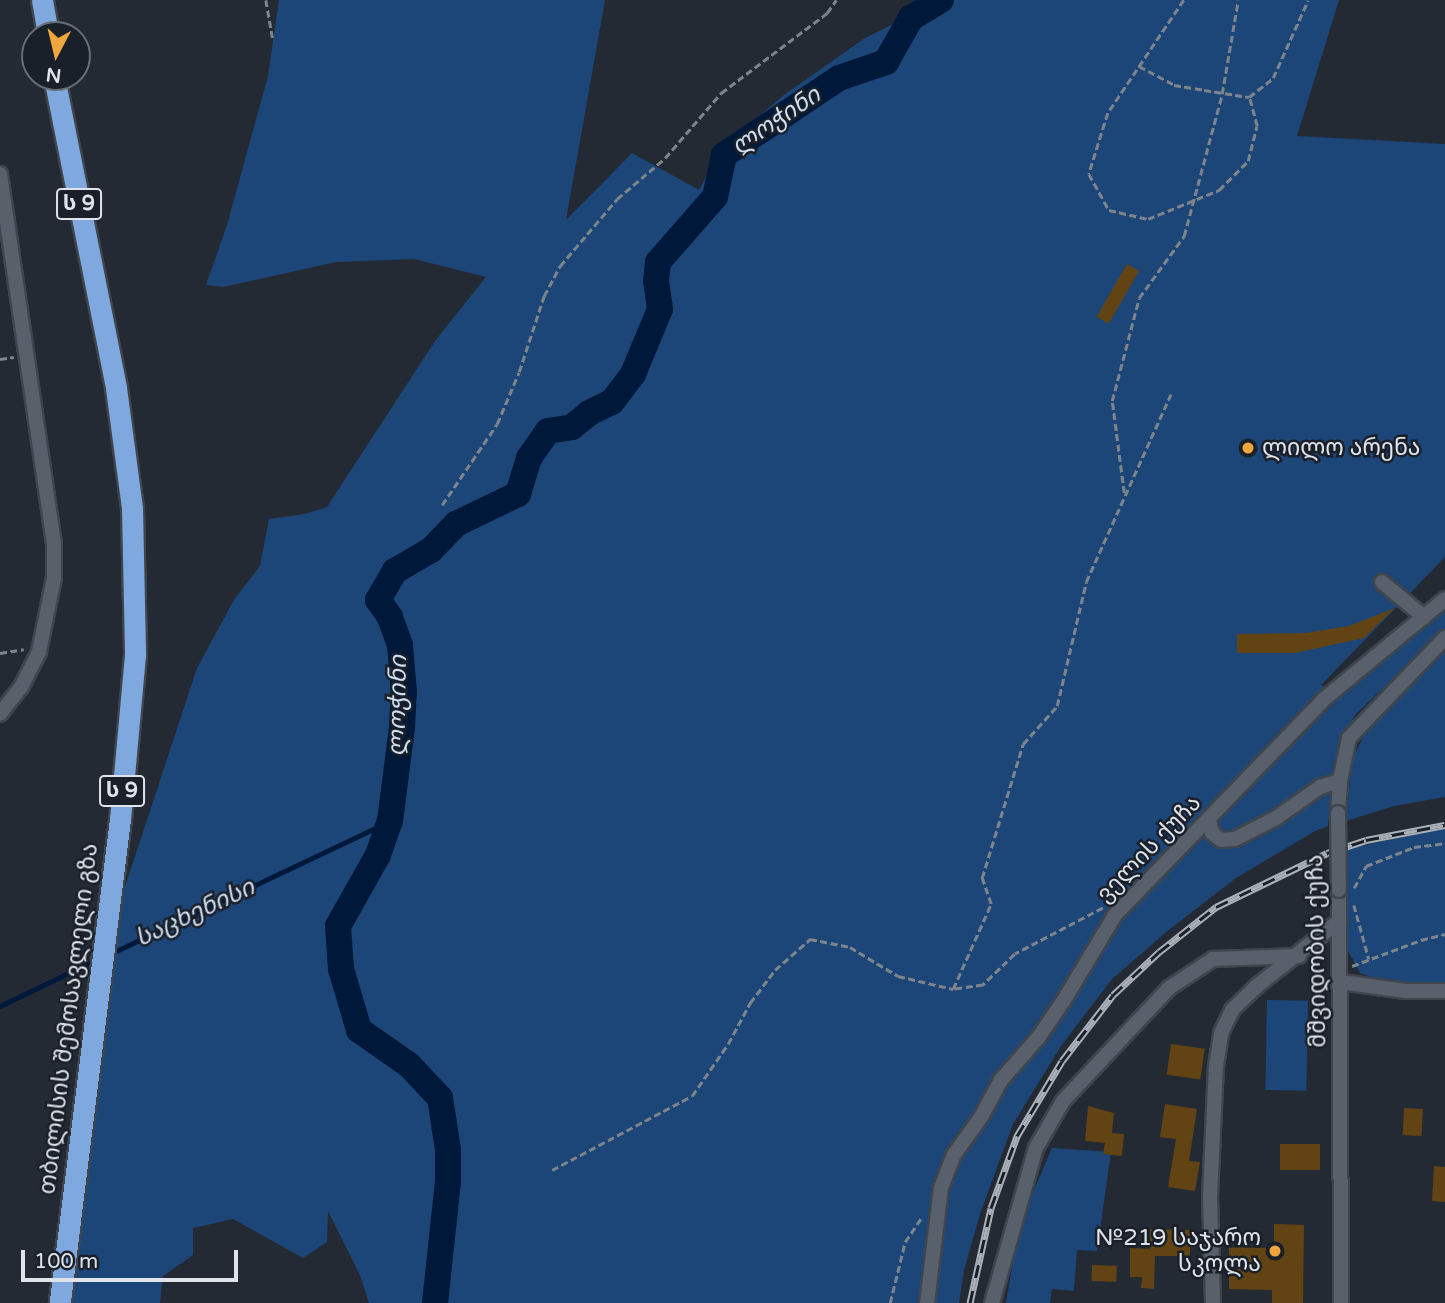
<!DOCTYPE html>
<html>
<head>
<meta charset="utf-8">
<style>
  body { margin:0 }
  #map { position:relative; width:1445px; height:1303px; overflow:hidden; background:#232a34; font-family:"Varela Round","Noto Sans Georgian",sans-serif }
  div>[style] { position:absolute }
  .green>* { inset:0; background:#1d4678; transform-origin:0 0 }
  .stream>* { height:4.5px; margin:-2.25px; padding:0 2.25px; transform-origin:2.25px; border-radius:2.25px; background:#00193b }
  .river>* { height:26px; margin:-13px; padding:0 13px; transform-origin:13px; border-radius:13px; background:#00193b }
  .building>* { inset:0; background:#624314; transform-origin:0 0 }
  .path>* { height:2.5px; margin-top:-1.25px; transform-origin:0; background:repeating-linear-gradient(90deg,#7e848c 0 7px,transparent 0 10.5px) }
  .roads { filter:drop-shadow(2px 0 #3f454d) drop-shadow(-2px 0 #3f454d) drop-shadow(0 2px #3f454d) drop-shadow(0 -2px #3f454d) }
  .minor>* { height:14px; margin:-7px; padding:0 7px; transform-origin:7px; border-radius:7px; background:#57606b }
  .highway>* { height:21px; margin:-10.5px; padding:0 10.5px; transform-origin:10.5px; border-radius:10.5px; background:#7fa8de }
  .rail>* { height:7px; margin-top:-3.5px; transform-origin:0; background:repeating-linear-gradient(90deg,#19202a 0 13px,#abb1b9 0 26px); box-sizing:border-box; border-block:2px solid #abb1b9 }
  .path-bridge>* { height:2.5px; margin-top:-1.25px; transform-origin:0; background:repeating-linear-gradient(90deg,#7e848c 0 7px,transparent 0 10.5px) }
  .bridges { filter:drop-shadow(2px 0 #3f454d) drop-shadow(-2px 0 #3f454d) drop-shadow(0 2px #3f454d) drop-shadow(0 -2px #3f454d) }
  .minor-bridge>* { height:14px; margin:-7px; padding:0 7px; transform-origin:7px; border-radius:7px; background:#57606b }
  .dots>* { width:19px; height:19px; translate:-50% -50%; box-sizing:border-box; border:4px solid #19202a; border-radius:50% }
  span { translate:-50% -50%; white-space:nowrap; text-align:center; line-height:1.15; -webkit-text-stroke:5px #19202a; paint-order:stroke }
  .shield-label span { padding:2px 5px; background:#19202a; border:2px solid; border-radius:5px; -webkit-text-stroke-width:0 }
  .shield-label { font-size:21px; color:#dfe4eb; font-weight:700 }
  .poi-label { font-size:23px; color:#dfe4eb }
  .left { translate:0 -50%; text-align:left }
  .right { translate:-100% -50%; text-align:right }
  .street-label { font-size:23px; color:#dfe4eb }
  .water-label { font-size:24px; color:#cfdef1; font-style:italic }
  .north { position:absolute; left:21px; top:21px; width:70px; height:70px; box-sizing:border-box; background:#19202a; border:2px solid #686e77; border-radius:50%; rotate:187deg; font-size:19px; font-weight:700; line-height:28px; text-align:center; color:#dfe4eb }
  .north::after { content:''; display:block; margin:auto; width:24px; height:32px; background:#efa73d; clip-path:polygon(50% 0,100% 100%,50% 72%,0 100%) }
  .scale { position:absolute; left:21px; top:1250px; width:217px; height:32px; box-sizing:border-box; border:4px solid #dfe4eb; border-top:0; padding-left:9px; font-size:21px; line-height:24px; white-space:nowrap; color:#dfe4eb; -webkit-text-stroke:5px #19202a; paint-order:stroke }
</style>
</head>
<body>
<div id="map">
  <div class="green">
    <i style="clip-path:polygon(279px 0,605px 0,566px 220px,632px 153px,699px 190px,721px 148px,784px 95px,865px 38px,893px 24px,926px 0,1339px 0,1297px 136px,1445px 144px,1445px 557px,1321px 685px,1342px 695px,1445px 593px,1445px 629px,1355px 715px,1341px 739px,1333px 768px,1328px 826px,1315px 831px,1236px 878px,1170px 929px,1112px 979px,1061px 1046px,1013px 1124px,981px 1211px,964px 1270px,959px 1303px,369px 1303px,360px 1275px,328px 1211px,327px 1242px,303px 1258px,233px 1219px,193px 1228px,193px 1255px,163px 1276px,160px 1303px,72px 1303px,118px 908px,197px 668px,234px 600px,260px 566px,269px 519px,305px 514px,327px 507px,435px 341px,486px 277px,414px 259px,336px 262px,223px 287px,206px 285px,227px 225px,268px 76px)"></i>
    <i style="clip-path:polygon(1445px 647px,1445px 797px,1394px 806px,1346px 821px,1352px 760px,1364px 735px)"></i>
    <i style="clip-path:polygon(1445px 828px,1445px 985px,1385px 982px,1360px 973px,1347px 949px,1347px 849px)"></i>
    <i style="left:1267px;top:1000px;width:41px;height:90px;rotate:1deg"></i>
    <i style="clip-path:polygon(1052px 1148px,1111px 1152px,1097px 1251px,1077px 1250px,1074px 1291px,1052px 1289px,1050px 1303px,1006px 1303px,1014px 1256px,1028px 1204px)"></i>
  </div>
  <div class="stream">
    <i style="left:112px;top:953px;width:308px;rotate:-25.4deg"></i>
    <i style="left:0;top:1006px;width:104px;rotate:-25.6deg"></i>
  </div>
  <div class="river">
    <i style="left:435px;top:1303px;width:123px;rotate:-83.9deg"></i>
    <i style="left:448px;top:1181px;width:31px;rotate:-90deg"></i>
    <i style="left:448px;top:1150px;width:53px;rotate:-98.7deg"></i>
    <i style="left:440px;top:1098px;width:45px;rotate:-133.2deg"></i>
    <i style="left:409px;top:1065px;width:61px;rotate:-145deg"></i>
    <i style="left:359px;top:1030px;width:64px;rotate:-106.4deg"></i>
    <i style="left:341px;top:969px;width:43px;rotate:-94deg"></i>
    <i style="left:338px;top:926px;width:81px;rotate:-60.6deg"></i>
    <i style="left:378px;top:855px;width:36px;rotate:-71deg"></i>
    <i style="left:390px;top:821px;width:95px;rotate:-82.7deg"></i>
    <i style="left:402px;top:727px;width:35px;rotate:-87deg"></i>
    <i style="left:404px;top:692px;width:47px;rotate:-94.9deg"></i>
    <i style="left:400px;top:645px;width:30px;rotate:-110deg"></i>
    <i style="left:390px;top:617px;width:21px;rotate:-125deg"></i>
    <i style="left:378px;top:600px;width:34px;rotate:-60deg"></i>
    <i style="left:395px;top:571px;width:42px;rotate:-30.3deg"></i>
    <i style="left:431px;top:550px;width:36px;rotate:-46deg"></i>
    <i style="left:456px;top:524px;width:69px;rotate:-25.8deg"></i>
    <i style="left:518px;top:494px;width:38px;rotate:-73deg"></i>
    <i style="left:529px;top:458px;width:33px;rotate:-55deg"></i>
    <i style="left:548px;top:431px;width:24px;rotate:-9deg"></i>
    <i style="left:572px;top:427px;width:22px;rotate:-39deg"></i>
    <i style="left:589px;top:413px;width:25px;rotate:-26deg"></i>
    <i style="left:612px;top:402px;width:35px;rotate:-53deg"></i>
    <i style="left:633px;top:374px;width:70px;rotate:-67.4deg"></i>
    <i style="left:660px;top:309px;width:28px;rotate:-98deg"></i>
    <i style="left:656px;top:281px;width:19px;rotate:-84deg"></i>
    <i style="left:658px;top:262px;width:86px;rotate:-48.8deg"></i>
    <i style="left:715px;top:197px;width:43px;rotate:-77.9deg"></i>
    <i style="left:724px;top:155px;width:138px;rotate:-33.8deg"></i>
    <i style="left:839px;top:78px;width:50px;rotate:-18.8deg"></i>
    <i style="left:886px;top:62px;width:51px;rotate:-60.4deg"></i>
    <i style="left:911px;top:18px;width:35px;rotate:-31deg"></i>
  </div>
  <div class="building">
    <i style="left:1127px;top:264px;width:14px;height:61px;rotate:30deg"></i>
    <i style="clip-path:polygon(1395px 608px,1364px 638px,1295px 653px,1237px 653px,1237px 634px,1305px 633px,1349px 626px)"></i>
    <i style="left:1171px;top:1044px;width:34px;height:31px;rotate:8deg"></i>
    <i style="clip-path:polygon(1165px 1104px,1197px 1109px,1189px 1161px,1200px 1162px,1195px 1191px,1168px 1187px,1176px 1139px,1160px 1137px)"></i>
    <i style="clip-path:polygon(1088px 1106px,1114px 1113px,1112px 1133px,1124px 1134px,1122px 1156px,1103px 1154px,1105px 1143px,1085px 1141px)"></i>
    <i style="left:1404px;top:1108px;width:19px;height:27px;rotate:3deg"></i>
    <i style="left:1280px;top:1144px;width:40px;height:26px"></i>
    <i style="clip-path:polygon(1434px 1166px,1445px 1167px,1445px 1202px,1432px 1201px)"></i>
    <i style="clip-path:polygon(1274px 1224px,1304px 1225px,1303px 1303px,1272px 1303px,1272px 1290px,1229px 1289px,1229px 1247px,1274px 1248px)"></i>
    <i style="clip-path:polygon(1150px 1229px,1190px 1230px,1190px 1256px,1155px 1256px,1154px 1289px,1141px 1288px,1142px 1277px,1130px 1277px,1130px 1248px,1150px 1249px)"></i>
    <i style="left:1092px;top:1265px;width:25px;height:16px;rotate:2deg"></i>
  </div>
  <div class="path">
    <i style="left:266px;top:0;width:39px;rotate:80deg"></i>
    <i style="left:1184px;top:0;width:136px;rotate:123.9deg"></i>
    <i style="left:1108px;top:113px;width:64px;rotate:107.3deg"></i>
    <i style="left:1089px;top:174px;width:41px;rotate:60.9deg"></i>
    <i style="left:1109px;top:210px;width:40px;rotate:13deg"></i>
    <i style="left:1148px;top:219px;width:77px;rotate:-22.2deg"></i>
    <i style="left:1219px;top:190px;width:41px;rotate:-45deg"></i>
    <i style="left:1248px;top:161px;width:36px;rotate:-76deg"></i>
    <i style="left:1257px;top:126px;width:30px;rotate:-105deg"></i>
    <i style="left:1139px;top:66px;width:40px;rotate:28deg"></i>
    <i style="left:1174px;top:85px;width:30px;rotate:9deg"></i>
    <i style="left:1235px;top:95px;width:14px;rotate:8deg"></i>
    <i style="left:1249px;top:97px;width:31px;rotate:-38deg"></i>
    <i style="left:1273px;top:78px;width:85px;rotate:-65.8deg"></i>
    <i style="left:0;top:359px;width:14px;rotate:-8deg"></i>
    <i style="left:1124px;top:493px;width:93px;rotate:-97.4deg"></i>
    <i style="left:1112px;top:401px;width:106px;rotate:-75.3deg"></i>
    <i style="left:1139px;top:298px;width:77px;rotate:-54deg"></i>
    <i style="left:1184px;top:236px;width:147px;rotate:-75deg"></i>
    <i style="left:1222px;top:94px;width:95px;rotate:-80.3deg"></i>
    <i style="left:442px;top:505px;width:98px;rotate:-55.8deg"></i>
    <i style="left:497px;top:424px;width:56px;rotate:-67.1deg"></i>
    <i style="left:519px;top:372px;width:80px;rotate:-71.8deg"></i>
    <i style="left:544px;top:296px;width:34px;rotate:-62deg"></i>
    <i style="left:560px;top:266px;width:88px;rotate:-49.6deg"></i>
    <i style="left:617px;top:199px;width:63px;rotate:-40.5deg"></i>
    <i style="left:665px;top:158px;width:86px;rotate:-49.3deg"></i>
    <i style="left:721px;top:93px;width:133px;rotate:-37deg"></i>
    <i style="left:827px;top:13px;width:16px;rotate:-55deg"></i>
    <i style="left:0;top:653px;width:24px;rotate:-9deg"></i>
    <i style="left:1354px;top:888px;width:25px;rotate:-61deg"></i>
    <i style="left:1366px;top:866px;width:52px;rotate:-21.6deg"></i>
    <i style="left:1414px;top:847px;width:31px;rotate:-7deg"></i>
    <i style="left:1354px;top:905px;width:56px;rotate:74.5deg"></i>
    <i style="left:1103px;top:908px;width:99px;rotate:152.4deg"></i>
    <i style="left:1015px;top:954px;width:45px;rotate:135.9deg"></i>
    <i style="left:983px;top:985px;width:30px;rotate:172deg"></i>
    <i style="left:953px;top:989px;width:93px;rotate:-65.9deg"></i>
    <i style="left:991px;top:904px;width:28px;rotate:-109deg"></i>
    <i style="left:982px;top:878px;width:140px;rotate:-73deg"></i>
    <i style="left:1023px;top:744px;width:51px;rotate:-48.2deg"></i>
    <i style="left:1057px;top:706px;width:127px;rotate:-76.8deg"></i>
    <i style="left:1086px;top:582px;width:206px;rotate:-65.7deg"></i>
    <i style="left:1352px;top:966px;width:74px;rotate:-20.6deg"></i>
    <i style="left:1421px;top:940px;width:25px;rotate:-14deg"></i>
    <i style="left:552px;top:1170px;width:158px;rotate:-27.9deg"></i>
    <i style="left:692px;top:1096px;width:63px;rotate:-55.3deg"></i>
    <i style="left:728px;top:1044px;width:47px;rotate:-61.8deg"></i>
    <i style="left:750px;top:1003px;width:41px;rotate:-52.9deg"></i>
    <i style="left:775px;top:970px;width:47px;rotate:-41.5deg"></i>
    <i style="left:810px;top:939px;width:41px;rotate:11.3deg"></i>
    <i style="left:850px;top:947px;width:56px;rotate:31.1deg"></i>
    <i style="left:898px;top:976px;width:57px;rotate:13.3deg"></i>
    <i style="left:890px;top:1303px;width:63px;rotate:-76.2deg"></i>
    <i style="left:905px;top:1242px;width:30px;rotate:-56deg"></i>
  </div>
  <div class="roads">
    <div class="minor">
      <i style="left:0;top:174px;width:373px;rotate:81.7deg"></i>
      <i style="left:54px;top:543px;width:35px;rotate:90deg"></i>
      <i style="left:54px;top:578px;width:76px;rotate:101.5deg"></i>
      <i style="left:39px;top:652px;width:39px;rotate:117deg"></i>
      <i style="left:21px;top:687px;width:34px;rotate:128deg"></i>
      <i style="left:1382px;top:582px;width:55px;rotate:39.8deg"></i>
      <i style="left:1338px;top:813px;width:32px;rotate:-86deg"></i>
      <i style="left:1340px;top:781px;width:44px;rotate:-78.2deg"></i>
      <i style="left:1349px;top:738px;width:139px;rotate:-46.2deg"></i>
      <i style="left:1209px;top:820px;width:13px;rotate:77deg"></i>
      <i style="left:1212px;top:833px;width:11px;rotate:38deg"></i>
      <i style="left:1221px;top:840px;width:14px;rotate:-4deg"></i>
      <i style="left:1235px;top:839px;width:46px;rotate:-27.1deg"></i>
      <i style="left:1276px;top:818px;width:54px;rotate:-35.2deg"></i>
      <i style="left:1320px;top:787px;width:21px;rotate:-17deg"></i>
      <i style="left:1339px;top:890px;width:413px;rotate:89.7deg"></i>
      <i style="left:1341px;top:982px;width:65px;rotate:8deg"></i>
      <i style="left:1405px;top:991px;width:40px"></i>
      <i style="left:927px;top:1303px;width:116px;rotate:-83.1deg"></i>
      <i style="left:941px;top:1188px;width:34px;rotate:-69deg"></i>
      <i style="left:953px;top:1156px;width:48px;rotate:-54.3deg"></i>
      <i style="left:981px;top:1117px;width:42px;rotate:-61.6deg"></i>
      <i style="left:1001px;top:1080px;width:56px;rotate:-48.6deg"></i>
      <i style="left:1038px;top:1038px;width:46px;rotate:-55.6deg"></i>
      <i style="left:1064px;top:1000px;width:99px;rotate:-59deg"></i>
      <i style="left:1115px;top:915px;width:299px;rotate:-45.9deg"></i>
      <i style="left:1323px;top:700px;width:158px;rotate:-39.6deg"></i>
      <i style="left:992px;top:1303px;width:161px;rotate:-74.2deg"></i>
      <i style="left:1036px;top:1148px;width:54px;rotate:-60.1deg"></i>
      <i style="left:1063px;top:1101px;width:155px;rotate:-46.8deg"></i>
      <i style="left:1169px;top:988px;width:53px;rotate:-33.4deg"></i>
      <i style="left:1213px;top:959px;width:86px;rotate:-2deg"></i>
      <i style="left:1213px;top:1303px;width:106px;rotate:-91.6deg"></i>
      <i style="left:1210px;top:1197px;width:131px;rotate:-87.4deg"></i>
      <i style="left:1216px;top:1066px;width:33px;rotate:-81deg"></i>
      <i style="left:1221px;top:1033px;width:25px;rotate:-64deg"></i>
      <i style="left:1232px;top:1010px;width:35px;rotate:-44deg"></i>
      <i style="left:1257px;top:986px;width:105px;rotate:-38.4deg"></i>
    </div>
    <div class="highway">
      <i style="left:42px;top:0;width:36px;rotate:80deg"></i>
      <i style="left:54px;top:77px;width:317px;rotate:78.7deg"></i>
      <i style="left:116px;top:388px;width:121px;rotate:82.4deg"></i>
      <i style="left:132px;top:508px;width:147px;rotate:88.8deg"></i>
      <i style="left:135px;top:655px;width:165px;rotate:95.2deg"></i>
      <i style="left:120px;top:819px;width:488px;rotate:97.1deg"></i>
    </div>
  </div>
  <div class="rail">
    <i style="left:970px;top:1303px;width:97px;rotate:-77.5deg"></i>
    <i style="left:991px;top:1208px;width:77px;rotate:-70.1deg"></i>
    <i style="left:1017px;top:1136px;width:87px;rotate:-59deg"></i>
    <i style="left:1062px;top:1061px;width:83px;rotate:-52.3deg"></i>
    <i style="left:1113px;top:995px;width:63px;rotate:-43.1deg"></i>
    <i style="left:1159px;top:952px;width:73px;rotate:-38.3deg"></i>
    <i style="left:1216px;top:907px;width:123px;rotate:-25.9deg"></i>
    <i style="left:1327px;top:853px;width:41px;rotate:-18.4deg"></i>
    <i style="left:1366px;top:840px;width:80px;rotate:-10.8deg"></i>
  </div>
  <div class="path-bridge">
    <i style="left:1204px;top:90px;width:31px;rotate:9deg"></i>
  </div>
  <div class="bridges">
    <div class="minor-bridge">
      <i style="left:1338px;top:813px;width:77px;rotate:89.3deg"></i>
    </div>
  </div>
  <div class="dots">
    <i style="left:1248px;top:448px;background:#efa73d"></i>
    <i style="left:1275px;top:1251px;background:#efa73d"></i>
  </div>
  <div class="shield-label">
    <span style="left:79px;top:204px">ს 9</span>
    <span style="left:122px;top:791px">ს 9</span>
  </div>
  <div class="poi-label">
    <span class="left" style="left:1262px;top:448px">ლილო არენა</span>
    <span class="right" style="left:1261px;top:1251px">№219 საჯარო<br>სკოლა</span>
  </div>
  <div class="street-label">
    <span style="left:1149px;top:849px;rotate:-46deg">ველის ქუჩა</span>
    <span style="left:1317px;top:951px;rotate:-91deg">მშვიდობის ქუჩა</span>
    <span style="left:69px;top:1019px;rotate:-83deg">თბილისის შემოსავლელი გზა</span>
  </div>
  <div class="water-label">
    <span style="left:776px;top:121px;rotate:-34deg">ლოჭინი</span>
    <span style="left:398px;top:706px;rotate:-89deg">ლოჭინი</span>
    <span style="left:195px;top:913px;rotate:-25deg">საცხენისი</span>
  </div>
  <div class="north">N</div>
  <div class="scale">100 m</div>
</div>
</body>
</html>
